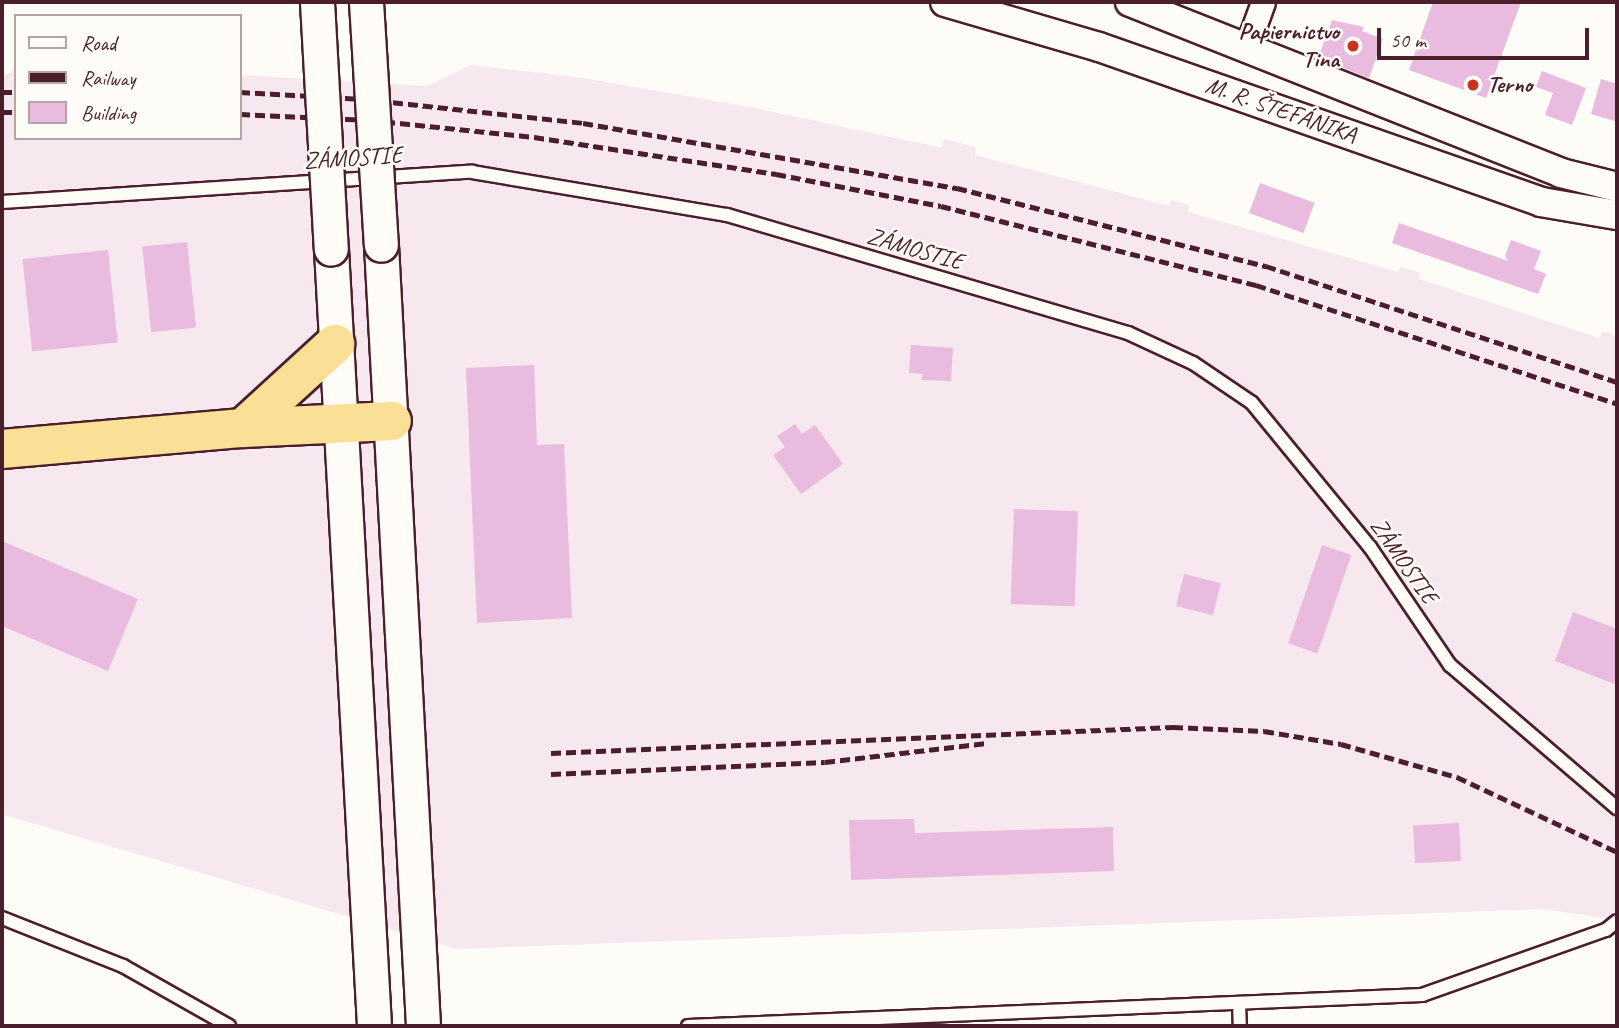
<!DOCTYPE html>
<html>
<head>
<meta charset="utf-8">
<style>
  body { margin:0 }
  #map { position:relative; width:1619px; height:1028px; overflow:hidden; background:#fdfcf7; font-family:Caveat,sans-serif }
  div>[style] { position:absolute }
  .built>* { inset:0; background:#f7e8f0 }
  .building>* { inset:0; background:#e9bbde; transform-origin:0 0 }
  .roads { filter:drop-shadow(2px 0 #4a1f2b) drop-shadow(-2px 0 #4a1f2b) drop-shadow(0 2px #4a1f2b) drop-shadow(0 -2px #4a1f2b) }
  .service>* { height:12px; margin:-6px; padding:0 6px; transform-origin:6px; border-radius:6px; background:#fdfcf7 }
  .minor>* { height:23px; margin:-11.5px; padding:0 11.5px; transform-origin:11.5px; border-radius:11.5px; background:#fdfcf7 }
  .tertiary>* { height:28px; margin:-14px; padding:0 14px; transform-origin:14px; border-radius:14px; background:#fdfcf7 }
  .secondary>* { height:33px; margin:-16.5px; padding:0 16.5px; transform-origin:16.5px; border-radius:16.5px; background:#fdfcf7 }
  .trunk>* { height:38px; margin:-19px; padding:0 19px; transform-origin:19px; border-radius:19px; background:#fadf96 }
  .rail>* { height:5px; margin-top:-2.5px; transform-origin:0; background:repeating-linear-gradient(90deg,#4a1f2b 0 10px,transparent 0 15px) }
  .bridges { filter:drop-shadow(2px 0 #4a1f2b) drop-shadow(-2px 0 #4a1f2b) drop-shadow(0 2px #4a1f2b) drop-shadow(0 -2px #4a1f2b) }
  .secondary-bridge>* { height:33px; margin:-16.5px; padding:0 16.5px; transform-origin:16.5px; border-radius:16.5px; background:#fdfcf7 }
  .dots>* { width:19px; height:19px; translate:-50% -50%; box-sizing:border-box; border:4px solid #fdfcf7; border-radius:50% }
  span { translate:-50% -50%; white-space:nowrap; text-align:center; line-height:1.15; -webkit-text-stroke:5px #fdfcf7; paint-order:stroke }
  .poi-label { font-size:24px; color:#4a1f2b; font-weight:700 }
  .right { translate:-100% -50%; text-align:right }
  .left { translate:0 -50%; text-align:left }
  .street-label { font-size:24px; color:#4a1f2b }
  .frame { position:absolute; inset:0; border:4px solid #4a1f2b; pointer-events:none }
  .legend { position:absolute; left:14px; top:14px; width:228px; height:126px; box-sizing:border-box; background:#fdfcf7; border:2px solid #b5a4a5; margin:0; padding:9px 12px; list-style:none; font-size:21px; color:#4a1f2b }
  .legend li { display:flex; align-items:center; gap:14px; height:35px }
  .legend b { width:35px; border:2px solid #b5a4a5 }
  .scale { position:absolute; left:1377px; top:28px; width:212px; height:32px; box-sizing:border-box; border:4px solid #4a1f2b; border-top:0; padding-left:9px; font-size:21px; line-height:24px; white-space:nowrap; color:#4a1f2b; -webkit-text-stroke:5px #fdfcf7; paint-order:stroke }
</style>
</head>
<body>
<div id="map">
  <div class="built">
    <i style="clip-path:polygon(471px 65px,577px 77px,755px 108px,942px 148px,944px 139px,976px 147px,975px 155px,1169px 206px,1171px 200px,1189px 205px,1188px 212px,1398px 272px,1400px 267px,1420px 273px,1419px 279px,1599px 338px,1603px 331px,1617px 336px,1617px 920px,1543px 909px,457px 949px,2px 814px,2px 77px,16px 69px,16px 138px,240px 138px,240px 75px,428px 86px)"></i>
  </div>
  <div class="building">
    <i style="clip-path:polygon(1433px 2px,1521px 2px,1486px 98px,1409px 70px)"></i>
    <i style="clip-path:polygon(1332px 20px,1364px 27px,1362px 31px,1383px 39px,1369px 78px,1318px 58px)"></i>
    <i style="clip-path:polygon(1542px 71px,1586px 88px,1572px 125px,1545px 115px,1553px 93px,1536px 87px)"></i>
    <i style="clip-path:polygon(1601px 79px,1617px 84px,1615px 121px,1591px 114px)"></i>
    <i style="left:1260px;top:183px;width:58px;height:32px;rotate:20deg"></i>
    <i style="clip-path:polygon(1399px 223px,1508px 261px,1505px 256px,1511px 240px,1541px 251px,1534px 269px,1546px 274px,1538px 294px,1392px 243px)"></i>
    <i style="left:187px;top:242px;width:86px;height:45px;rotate:84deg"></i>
    <i style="left:108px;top:250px;width:93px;height:86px;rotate:84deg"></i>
    <i style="clip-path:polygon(911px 345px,953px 348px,951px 381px,922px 380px,922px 374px,909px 373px)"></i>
    <i style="clip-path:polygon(534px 365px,537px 445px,564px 444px,572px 618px,477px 623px,466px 368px)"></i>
    <i style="clip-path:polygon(795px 424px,802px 434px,815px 425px,843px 464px,801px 494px,773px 455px,785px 447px,777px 436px)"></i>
    <i style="left:1014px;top:509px;width:64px;height:95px;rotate:2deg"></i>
    <i style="clip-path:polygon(2px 541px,138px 599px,108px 671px,2px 626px)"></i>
    <i style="left:1322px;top:545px;width:31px;height:104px;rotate:19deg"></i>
    <i style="left:1184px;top:574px;width:38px;height:33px;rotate:14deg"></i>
    <i style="clip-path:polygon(1573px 612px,1617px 629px,1617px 685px,1555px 661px)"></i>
    <i style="clip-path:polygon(914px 819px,915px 833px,1113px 827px,1114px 871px,851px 880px,849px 820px)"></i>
    <i style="left:1459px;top:823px;width:38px;height:46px;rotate:87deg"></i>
  </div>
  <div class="roads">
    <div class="service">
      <i style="left:2px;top:202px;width:471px;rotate:-3.7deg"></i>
      <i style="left:472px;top:172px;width:259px;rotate:9.6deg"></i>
      <i style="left:727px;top:215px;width:418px;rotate:16.4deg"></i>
      <i style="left:1128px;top:333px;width:72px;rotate:24.8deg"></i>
      <i style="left:1193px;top:363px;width:71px;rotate:34.1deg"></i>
      <i style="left:1252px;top:403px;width:186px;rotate:50.7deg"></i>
      <i style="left:1370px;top:547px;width:143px;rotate:55.9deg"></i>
      <i style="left:1450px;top:665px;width:220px;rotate:40.6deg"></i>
      <i style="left:2px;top:918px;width:130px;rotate:21.6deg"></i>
      <i style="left:123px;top:966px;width:122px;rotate:29.5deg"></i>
      <i style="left:1239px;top:1003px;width:23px;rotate:88deg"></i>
      <i style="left:688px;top:1026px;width:735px;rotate:-2.42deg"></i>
      <i style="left:1422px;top:995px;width:195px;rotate:-19.5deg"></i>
      <i style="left:1606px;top:930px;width:14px;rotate:-39deg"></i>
    </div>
    <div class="minor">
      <i style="left:1246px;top:49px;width:50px;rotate:-70.1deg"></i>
    </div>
    <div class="tertiary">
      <i style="left:945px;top:2px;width:160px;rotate:16.3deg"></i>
      <i style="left:1099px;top:47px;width:468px;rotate:19.3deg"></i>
      <i style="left:1541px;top:202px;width:77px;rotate:9.7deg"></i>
      <i style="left:1130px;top:2px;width:464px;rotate:21.6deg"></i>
      <i style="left:1561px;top:173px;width:58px;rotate:14deg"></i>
    </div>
    <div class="secondary">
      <i style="left:381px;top:245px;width:782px;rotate:86.92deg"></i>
      <i style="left:331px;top:249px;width:778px;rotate:86.83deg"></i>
    </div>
    <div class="trunk">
      <i style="left:243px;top:428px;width:125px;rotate:-42.4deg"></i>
      <i style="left:2px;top:449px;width:242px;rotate:-5deg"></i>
      <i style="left:243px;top:428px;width:149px;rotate:-2.7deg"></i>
    </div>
  </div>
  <div class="rail">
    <i style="left:2px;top:92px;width:14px"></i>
    <i style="left:240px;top:92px;width:123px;rotate:3.3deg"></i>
    <i style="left:363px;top:99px;width:221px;rotate:6.2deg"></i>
    <i style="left:583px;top:123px;width:380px;rotate:9.9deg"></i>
    <i style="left:957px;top:188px;width:319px;rotate:14.2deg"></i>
    <i style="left:1266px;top:266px;width:370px;rotate:18.3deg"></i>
    <i style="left:2px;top:112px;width:14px"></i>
    <i style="left:240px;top:114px;width:130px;rotate:2.6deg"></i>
    <i style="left:370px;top:120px;width:165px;rotate:5.9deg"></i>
    <i style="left:534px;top:137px;width:245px;rotate:8.7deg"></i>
    <i style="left:776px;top:174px;width:168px;rotate:11deg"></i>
    <i style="left:941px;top:206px;width:325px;rotate:14.1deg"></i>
    <i style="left:1256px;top:285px;width:380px;rotate:18.2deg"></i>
    <i style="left:551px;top:753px;width:623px;rotate:-2.39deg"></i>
    <i style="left:1173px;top:727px;width:91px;rotate:2.5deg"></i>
    <i style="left:1264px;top:731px;width:78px;rotate:9.6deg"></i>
    <i style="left:1341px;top:744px;width:121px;rotate:15.9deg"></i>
    <i style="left:1457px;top:777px;width:177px;rotate:25.1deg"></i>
    <i style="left:551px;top:774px;width:274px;rotate:-2.5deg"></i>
    <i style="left:825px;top:762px;width:163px;rotate:-6.7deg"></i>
  </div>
  <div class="bridges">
    <div class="secondary-bridge">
      <i style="left:317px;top:2px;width:247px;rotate:86.8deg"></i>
      <i style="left:366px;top:2px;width:243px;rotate:86.5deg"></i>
    </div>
  </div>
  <div class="dots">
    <i style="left:1353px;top:46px;background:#c8321e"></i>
    <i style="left:1473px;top:85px;background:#c8321e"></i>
  </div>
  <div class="poi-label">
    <span class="right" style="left:1339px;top:46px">Papiernictvo<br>Tina</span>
    <span class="left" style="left:1487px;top:85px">Terno</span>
  </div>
  <div class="street-label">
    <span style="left:1281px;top:110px;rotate:19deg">M. R. ŠTEFÁNIKA</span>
    <span style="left:353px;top:158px;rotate:-4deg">ZÁMOSTIE</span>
    <span style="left:915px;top:249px;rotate:16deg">ZÁMOSTIE</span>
    <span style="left:1404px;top:561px;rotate:55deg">ZÁMOSTIE</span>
  </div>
  <div class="frame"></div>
  <ul class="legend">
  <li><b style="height:9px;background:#fdfcf7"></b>Road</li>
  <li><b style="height:9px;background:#4a1f2b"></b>Railway</li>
  <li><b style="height:19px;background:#e9bbde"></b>Building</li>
  </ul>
  <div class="scale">50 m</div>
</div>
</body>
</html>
